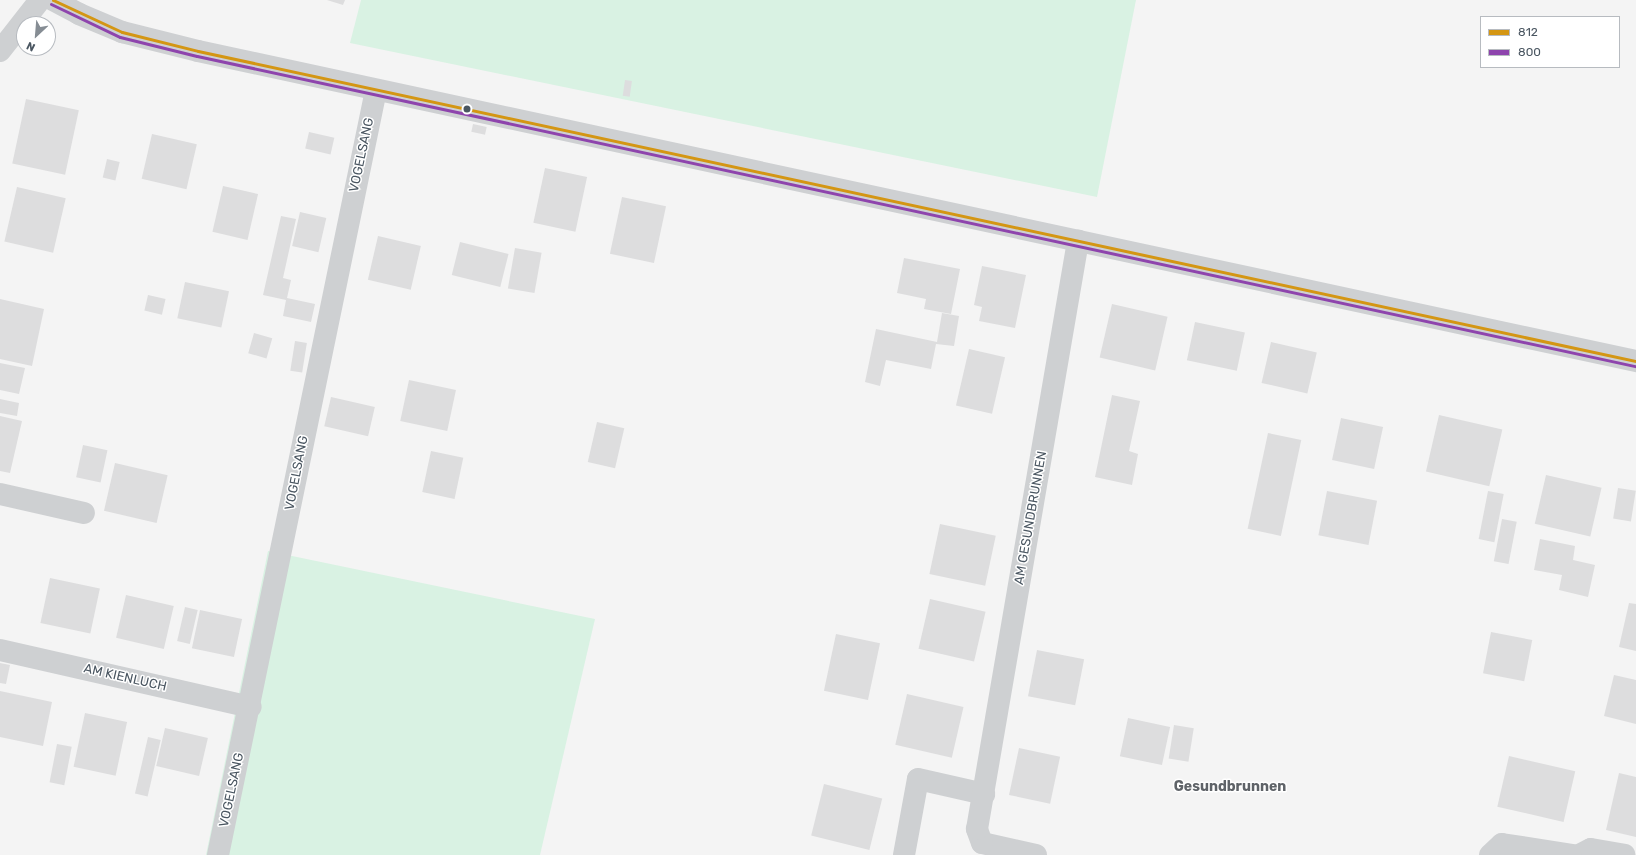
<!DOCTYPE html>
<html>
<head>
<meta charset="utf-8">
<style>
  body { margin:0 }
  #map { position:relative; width:1636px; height:855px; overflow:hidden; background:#f4f4f4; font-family:Rubik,sans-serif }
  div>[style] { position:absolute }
  .green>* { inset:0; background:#d9f2e3 }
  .building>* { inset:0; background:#ddddde; transform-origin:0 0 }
  .minor>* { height:22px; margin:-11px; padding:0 11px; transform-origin:11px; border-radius:11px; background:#ced0d2 }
  .tertiary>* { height:22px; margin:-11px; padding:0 11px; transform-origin:11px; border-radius:11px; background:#ced0d2 }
  .bus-1>* { height:3px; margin:-1.5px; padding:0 1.5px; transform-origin:1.5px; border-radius:1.5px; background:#d49613 }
  .bus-2>* { height:3px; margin:-1.5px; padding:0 1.5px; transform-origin:1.5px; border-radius:1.5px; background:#8e44ad }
  .dots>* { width:11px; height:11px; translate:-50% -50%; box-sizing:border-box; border:2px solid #fff; border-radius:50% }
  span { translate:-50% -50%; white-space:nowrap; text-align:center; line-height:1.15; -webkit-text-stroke:3px #fff; paint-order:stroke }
  .street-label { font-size:13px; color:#4a5661 }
  .neighbourhood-label { font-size:14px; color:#5f6368; font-weight:700 }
  .legend { position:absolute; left:1480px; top:16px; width:140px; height:52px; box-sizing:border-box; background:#fff; border:1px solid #b7bbc0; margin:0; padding:5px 7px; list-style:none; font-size:12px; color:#4a5661 }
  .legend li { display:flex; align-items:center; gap:8px; height:20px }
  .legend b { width:20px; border:1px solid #b7bbc0 }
  .north { position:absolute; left:16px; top:16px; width:40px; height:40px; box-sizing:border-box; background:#fff; border:1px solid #b7bbc0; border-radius:50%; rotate:206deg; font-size:11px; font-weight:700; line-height:16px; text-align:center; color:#4a5661 }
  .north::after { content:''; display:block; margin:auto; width:14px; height:18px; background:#868d94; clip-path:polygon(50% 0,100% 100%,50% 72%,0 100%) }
</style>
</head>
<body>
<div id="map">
  <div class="green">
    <i style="clip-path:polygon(361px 0,1136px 0,1097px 197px,350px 43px)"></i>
    <i style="clip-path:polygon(268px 551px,595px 619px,540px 855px,206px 855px)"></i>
  </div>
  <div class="building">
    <i style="clip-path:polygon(327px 0,345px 0,343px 5px)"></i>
    <i style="left:625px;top:80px;width:7px;height:16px;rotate:8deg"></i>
    <i style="left:26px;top:99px;width:54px;height:66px;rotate:12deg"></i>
    <i style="left:473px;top:124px;width:14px;height:8px;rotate:12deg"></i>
    <i style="left:309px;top:132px;width:26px;height:17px;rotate:13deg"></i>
    <i style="left:152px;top:134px;width:46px;height:46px;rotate:13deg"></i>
    <i style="left:107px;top:159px;width:13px;height:19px;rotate:13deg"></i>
    <i style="left:545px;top:168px;width:43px;height:56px;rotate:12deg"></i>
    <i style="left:223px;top:186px;width:36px;height:47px;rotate:13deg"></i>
    <i style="left:17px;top:187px;width:50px;height:56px;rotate:13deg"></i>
    <i style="left:622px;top:197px;width:45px;height:58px;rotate:12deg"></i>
    <i style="left:300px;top:212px;width:27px;height:35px;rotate:13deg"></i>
    <i style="clip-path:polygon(281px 216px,296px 219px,283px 278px,291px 280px,287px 298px,315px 304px,311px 322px,283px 316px,286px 300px,263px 295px)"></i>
    <i style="left:378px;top:236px;width:44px;height:45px;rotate:13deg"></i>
    <i style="left:460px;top:242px;width:50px;height:34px;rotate:14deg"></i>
    <i style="left:515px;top:248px;width:27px;height:41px;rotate:10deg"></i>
    <i style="clip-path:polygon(904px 258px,960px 269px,951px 314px,924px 309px,926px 299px,897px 293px)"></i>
    <i style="clip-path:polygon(982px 266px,1026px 275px,1015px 328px,979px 321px,982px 307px,974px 305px)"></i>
    <i style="left:185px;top:282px;width:45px;height:37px;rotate:12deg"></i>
    <i style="left:148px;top:295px;width:18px;height:16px;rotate:13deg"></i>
    <i style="clip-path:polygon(0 299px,44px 309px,32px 366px,0 359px)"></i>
    <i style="left:1112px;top:304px;width:57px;height:55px;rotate:13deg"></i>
    <i style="clip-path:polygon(942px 313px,959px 316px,954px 346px,936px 344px,931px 369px,886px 360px,880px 386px,865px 382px,876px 329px,937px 342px)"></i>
    <i style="left:1195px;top:322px;width:51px;height:39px;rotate:12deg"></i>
    <i style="left:254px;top:333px;width:19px;height:21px;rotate:16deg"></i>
    <i style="left:295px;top:341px;width:12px;height:30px;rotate:9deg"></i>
    <i style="left:1271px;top:342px;width:47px;height:42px;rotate:13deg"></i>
    <i style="left:969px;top:349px;width:37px;height:58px;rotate:13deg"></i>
    <i style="clip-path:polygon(0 363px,25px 368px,19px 394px,0 390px)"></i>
    <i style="left:409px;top:380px;width:48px;height:42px;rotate:12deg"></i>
    <i style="clip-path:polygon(1112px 395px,1140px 401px,1129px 451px,1138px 454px,1132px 485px,1095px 477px)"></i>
    <i style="left:331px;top:397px;width:45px;height:30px;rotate:13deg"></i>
    <i style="clip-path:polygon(0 399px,19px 403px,17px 416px,0 413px)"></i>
    <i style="left:1439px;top:415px;width:65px;height:58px;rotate:13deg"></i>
    <i style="clip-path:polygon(0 416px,22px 421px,10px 473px,0 471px)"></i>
    <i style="left:1341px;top:418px;width:43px;height:43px;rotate:12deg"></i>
    <i style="left:597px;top:422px;width:28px;height:41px;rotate:13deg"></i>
    <i style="left:1268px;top:433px;width:34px;height:98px;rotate:12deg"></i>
    <i style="left:83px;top:445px;width:25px;height:33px;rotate:12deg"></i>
    <i style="left:431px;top:451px;width:33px;height:42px;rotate:12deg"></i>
    <i style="left:115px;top:463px;width:54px;height:49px;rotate:13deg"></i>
    <i style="left:1546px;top:475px;width:57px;height:50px;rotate:13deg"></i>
    <i style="left:1618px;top:488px;width:18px;height:31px;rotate:9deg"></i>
    <i style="left:1327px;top:491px;width:51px;height:45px;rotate:11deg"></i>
    <i style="left:1488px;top:491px;width:16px;height:49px;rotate:11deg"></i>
    <i style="left:1502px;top:519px;width:15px;height:43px;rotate:11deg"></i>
    <i style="left:940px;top:524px;width:57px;height:51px;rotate:12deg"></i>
    <i style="clip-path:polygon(1540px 539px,1575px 546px,1573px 560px,1595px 565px,1588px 597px,1559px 590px,1562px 575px,1534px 570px)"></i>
    <i style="left:50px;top:578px;width:51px;height:46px;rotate:12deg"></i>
    <i style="left:126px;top:595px;width:49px;height:44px;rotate:13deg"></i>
    <i style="left:930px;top:599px;width:57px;height:51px;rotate:13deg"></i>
    <i style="clip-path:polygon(1629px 603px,1636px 604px,1636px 651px,1619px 647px)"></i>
    <i style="left:185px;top:607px;width:13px;height:35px;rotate:13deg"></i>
    <i style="left:200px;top:610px;width:43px;height:39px;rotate:12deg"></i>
    <i style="left:1491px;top:632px;width:42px;height:42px;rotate:11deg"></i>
    <i style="left:836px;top:634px;width:45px;height:58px;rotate:12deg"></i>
    <i style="left:1037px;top:650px;width:48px;height:47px;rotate:11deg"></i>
    <i style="clip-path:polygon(0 663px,10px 665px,6px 684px,0 683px)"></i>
    <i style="clip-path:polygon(1614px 675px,1636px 680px,1636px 724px,1604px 716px)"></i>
    <i style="clip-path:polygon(0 691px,52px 702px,43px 746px,0 737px)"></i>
    <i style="left:907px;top:694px;width:58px;height:52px;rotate:13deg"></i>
    <i style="left:85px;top:713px;width:43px;height:55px;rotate:12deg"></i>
    <i style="left:1128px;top:718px;width:43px;height:39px;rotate:12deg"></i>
    <i style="left:1174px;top:725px;width:20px;height:34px;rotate:9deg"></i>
    <i style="left:165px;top:728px;width:44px;height:39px;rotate:13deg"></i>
    <i style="left:148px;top:737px;width:13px;height:58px;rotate:13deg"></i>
    <i style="left:57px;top:744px;width:15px;height:39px;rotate:11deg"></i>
    <i style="left:1019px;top:748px;width:42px;height:48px;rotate:12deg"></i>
    <i style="left:1509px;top:756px;width:68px;height:52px;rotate:13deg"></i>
    <i style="clip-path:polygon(1619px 773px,1636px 777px,1636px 837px,1606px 830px)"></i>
    <i style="left:824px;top:784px;width:60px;height:53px;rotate:14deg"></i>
  </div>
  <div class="minor">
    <i style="left:0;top:51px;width:65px;rotate:-51.9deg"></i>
    <i style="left:0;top:494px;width:86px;rotate:12.7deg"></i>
    <i style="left:0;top:650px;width:257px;rotate:12.8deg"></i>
    <i style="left:218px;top:855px;width:781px;rotate:-78.33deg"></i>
    <i style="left:904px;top:855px;width:77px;rotate:-79.6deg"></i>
    <i style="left:918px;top:779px;width:68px;rotate:12.8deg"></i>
    <i style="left:1036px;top:855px;width:55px;rotate:-167.5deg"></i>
    <i style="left:982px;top:843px;width:15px;rotate:-110deg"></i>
    <i style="left:977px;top:829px;width:597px;rotate:-80.25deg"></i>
    <i style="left:1490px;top:855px;width:16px;rotate:-43deg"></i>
    <i style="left:1502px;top:844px;width:72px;rotate:8.8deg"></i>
    <i style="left:1579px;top:855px;width:13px;rotate:-27deg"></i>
    <i style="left:1591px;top:849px;width:34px;rotate:10deg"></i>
  </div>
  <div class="tertiary">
    <i style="left:53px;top:0;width:30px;rotate:28deg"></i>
    <i style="left:79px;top:14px;width:47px;rotate:22.7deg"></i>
    <i style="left:122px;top:32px;width:78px;rotate:14deg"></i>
    <i style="left:198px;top:51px;width:1471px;rotate:12.17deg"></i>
  </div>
  <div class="bus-1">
    <i style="left:53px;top:0;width:76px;rotate:24.9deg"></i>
    <i style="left:122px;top:32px;width:78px;rotate:14deg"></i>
    <i style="left:198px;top:51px;width:1471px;rotate:12.17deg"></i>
  </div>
  <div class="bus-2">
    <i style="left:51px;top:4px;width:76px;rotate:25.6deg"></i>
    <i style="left:120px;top:37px;width:79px;rotate:13.9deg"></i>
    <i style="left:197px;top:56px;width:1471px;rotate:12.17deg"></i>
  </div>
  <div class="dots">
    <i style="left:467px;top:109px;background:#4a5661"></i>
  </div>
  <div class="street-label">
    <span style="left:362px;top:155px;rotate:-78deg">VOGELSANG</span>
    <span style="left:297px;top:473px;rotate:-79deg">VOGELSANG</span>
    <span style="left:1031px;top:518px;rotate:-80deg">AM GESUNDBRUNNEN</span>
    <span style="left:125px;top:678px;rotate:13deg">AM KIENLUCH</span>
    <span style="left:232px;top:790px;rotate:-78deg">VOGELSANG</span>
  </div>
  <div class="neighbourhood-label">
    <span style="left:1230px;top:787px">Gesundbrunnen</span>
  </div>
  <ul class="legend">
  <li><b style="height:5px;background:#d49613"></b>812</li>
  <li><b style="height:5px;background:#8e44ad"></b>800</li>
  </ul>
  <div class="north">N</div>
</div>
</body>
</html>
